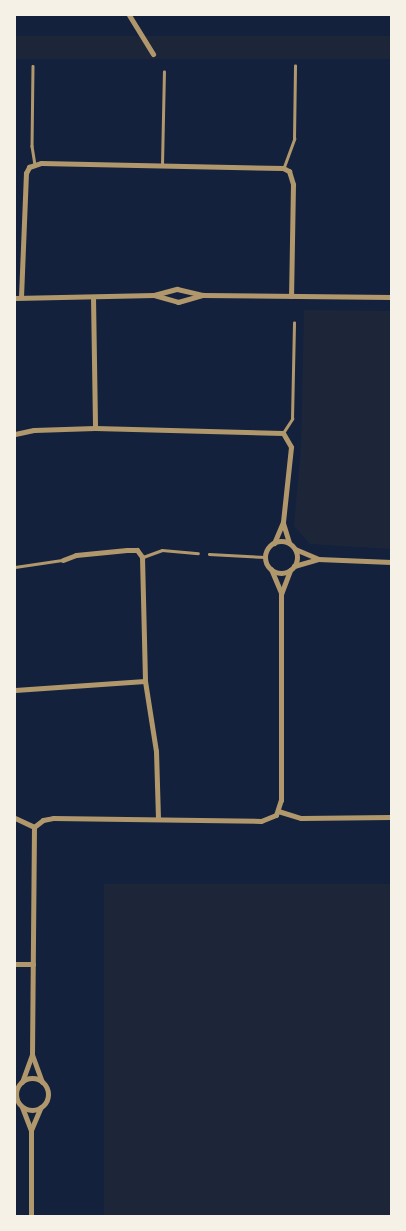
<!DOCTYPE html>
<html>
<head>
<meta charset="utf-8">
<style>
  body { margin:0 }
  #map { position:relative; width:406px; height:1231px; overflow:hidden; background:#14213d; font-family:"Sofia Sans Condensed",sans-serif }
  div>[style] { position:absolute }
  .green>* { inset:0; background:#1d2539; transform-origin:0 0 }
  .service>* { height:2.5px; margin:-1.25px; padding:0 1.25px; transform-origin:1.25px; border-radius:1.25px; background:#b1986c }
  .minor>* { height:5px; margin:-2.5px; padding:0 2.5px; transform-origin:2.5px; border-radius:2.5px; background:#b1986c }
  .minor>.ring { margin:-2.5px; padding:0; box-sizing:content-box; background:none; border:5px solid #b1986c; border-radius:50% }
  span { translate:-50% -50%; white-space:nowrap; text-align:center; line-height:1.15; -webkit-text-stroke:4px #f6f1e7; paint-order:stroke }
  .frame { position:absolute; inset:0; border:16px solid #f6f1e7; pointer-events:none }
</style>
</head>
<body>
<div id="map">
  <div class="green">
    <i style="left:391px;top:36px;width:23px;height:376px;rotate:90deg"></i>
    <i style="clip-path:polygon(304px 310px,391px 311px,391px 549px,310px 544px,294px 526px,301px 446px)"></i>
    <i style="left:104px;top:884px;width:287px;height:332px"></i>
  </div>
  <div class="service">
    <i style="left:33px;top:66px;width:80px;rotate:90.7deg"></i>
    <i style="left:32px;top:146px;width:18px;rotate:81deg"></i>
    <i style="left:162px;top:165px;width:93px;rotate:-88.8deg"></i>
    <i style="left:284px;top:167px;width:30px;rotate:-70deg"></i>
    <i style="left:294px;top:139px;width:73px;rotate:-89.2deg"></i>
    <i style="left:283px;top:433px;width:17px;rotate:-57deg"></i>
    <i style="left:292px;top:419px;width:96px;rotate:-88.8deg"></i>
    <i style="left:209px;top:554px;width:56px;rotate:3.1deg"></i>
    <i style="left:143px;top:557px;width:20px;rotate:-20deg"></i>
    <i style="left:162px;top:550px;width:36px;rotate:5deg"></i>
    <i style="left:15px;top:567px;width:49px;rotate:-8.3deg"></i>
  </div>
  <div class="minor">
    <i style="left:129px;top:15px;width:46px;rotate:58.4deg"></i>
    <i style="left:154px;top:295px;width:25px;rotate:16deg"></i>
    <i style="left:178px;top:302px;width:26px;rotate:-16deg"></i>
    <i style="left:203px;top:295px;width:188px;rotate:0.6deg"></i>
    <i style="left:21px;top:297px;width:124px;rotate:-87.7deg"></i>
    <i style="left:26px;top:173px;width:7px;rotate:-63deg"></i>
    <i style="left:29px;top:167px;width:13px;rotate:-18deg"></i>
    <i style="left:41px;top:163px;width:242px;rotate:1.2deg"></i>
    <i style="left:283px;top:168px;width:7px;rotate:27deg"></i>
    <i style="left:289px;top:171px;width:14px;rotate:73deg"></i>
    <i style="left:293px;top:184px;width:112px;rotate:91deg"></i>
    <i style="left:93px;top:297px;width:131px;rotate:89.1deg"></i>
    <i style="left:15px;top:298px;width:139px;rotate:-1.2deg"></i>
    <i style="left:154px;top:295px;width:24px;rotate:-15deg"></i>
    <i style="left:177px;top:289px;width:27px;rotate:13deg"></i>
    <i style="left:15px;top:434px;width:19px;rotate:-12deg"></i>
    <i style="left:34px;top:430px;width:61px;rotate:-1.9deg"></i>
    <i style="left:95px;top:428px;width:188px;rotate:1.5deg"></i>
    <i style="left:283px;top:433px;width:16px;rotate:60deg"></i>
    <i style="left:291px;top:447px;width:75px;rotate:96.1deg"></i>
    <i style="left:283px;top:522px;width:23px;rotate:113deg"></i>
    <i style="left:283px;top:523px;width:21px;rotate:73deg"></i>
    <i class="ring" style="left:265px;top:541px;width:27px;height:27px"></i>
    <i style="left:295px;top:549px;width:25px;rotate:23deg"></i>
    <i style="left:63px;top:560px;width:14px;rotate:-21deg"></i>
    <i style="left:76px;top:555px;width:51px;rotate:-5.6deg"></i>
    <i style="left:127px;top:550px;width:10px"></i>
    <i style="left:137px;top:550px;width:9px;rotate:54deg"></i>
    <i style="left:142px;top:557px;width:124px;rotate:88.6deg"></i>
    <i style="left:145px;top:681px;width:71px;rotate:81.1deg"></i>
    <i style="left:156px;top:751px;width:68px;rotate:88.3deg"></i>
    <i style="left:294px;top:566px;width:25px;rotate:-16deg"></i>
    <i style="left:318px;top:559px;width:73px;rotate:2.4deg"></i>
    <i style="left:271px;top:569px;width:26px;rotate:67deg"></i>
    <i style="left:15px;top:690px;width:130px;rotate:-4deg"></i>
    <i style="left:278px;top:811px;width:24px;rotate:17deg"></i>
    <i style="left:301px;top:818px;width:90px;rotate:-0.6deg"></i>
    <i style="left:15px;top:818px;width:21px;rotate:25deg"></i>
    <i style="left:15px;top:964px;width:18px"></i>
    <i class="ring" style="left:16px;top:1078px;width:27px;height:27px"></i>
    <i style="left:22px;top:1082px;width:29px;rotate:-70deg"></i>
    <i style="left:42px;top:1082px;width:29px;rotate:-110deg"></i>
    <i style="left:32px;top:1055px;width:228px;rotate:-89.5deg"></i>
    <i style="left:34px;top:827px;width:11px;rotate:-38deg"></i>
    <i style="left:43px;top:820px;width:10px;rotate:-11deg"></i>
    <i style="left:53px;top:818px;width:208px;rotate:0.8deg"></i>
    <i style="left:261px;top:821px;width:16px;rotate:-22deg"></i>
    <i style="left:276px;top:815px;width:16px;rotate:-72deg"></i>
    <i style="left:281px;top:800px;width:206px;rotate:-90deg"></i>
    <i style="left:281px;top:594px;width:26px;rotate:-69deg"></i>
    <i style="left:22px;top:1107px;width:25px;rotate:69deg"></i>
    <i style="left:31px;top:1130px;width:86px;rotate:90deg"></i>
    <i style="left:31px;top:1130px;width:25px;rotate:-67deg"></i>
  </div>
  <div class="frame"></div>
</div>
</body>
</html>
